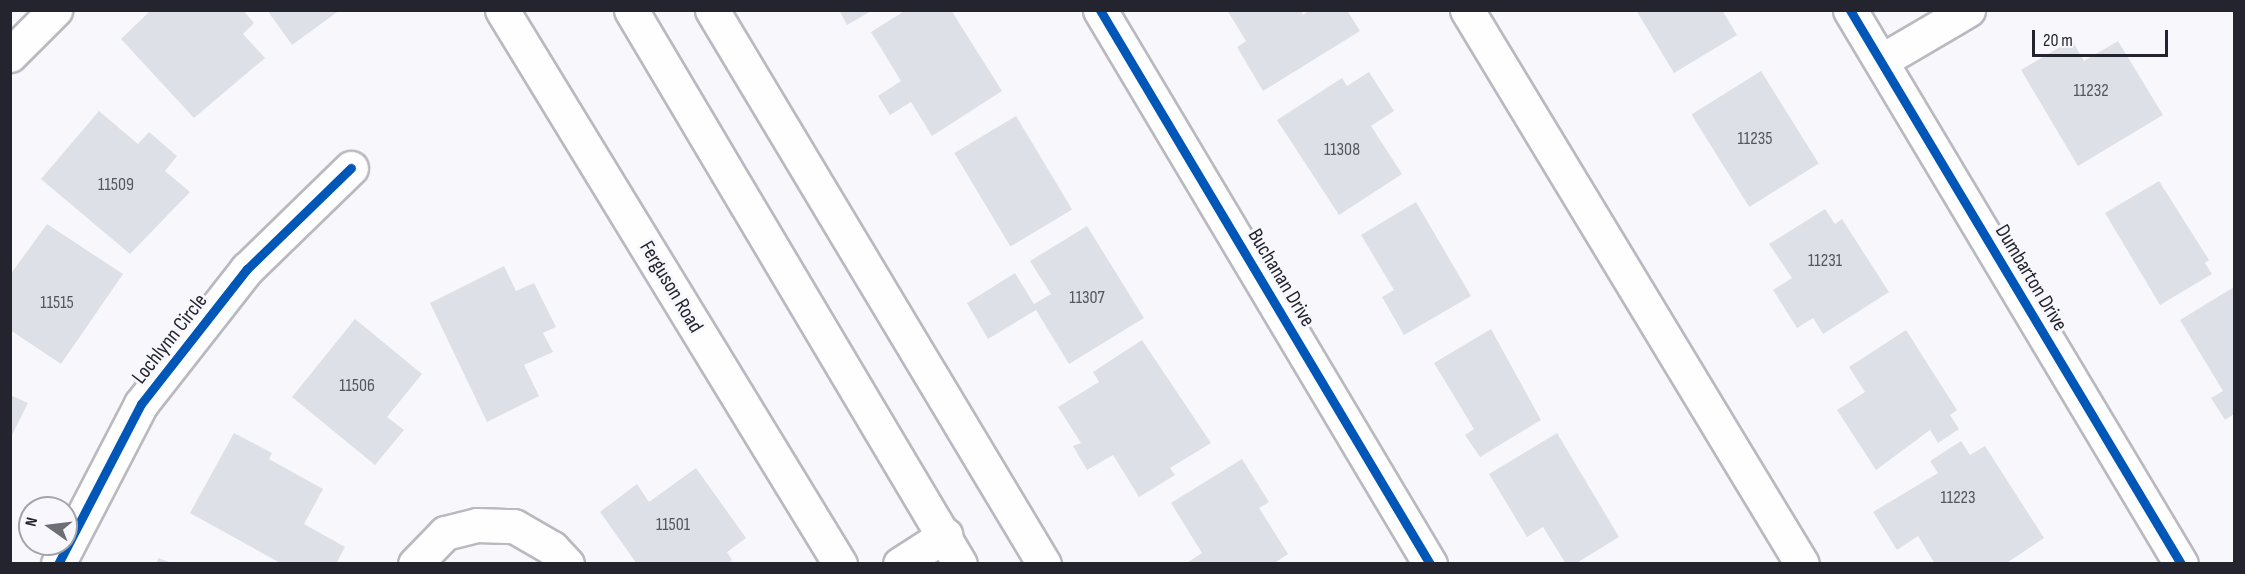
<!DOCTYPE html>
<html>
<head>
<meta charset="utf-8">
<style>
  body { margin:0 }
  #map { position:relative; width:2245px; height:574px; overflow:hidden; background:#f8f8fc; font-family:"Sofia Sans Condensed",sans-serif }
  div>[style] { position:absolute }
  .building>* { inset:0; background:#dde0e6; transform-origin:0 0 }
  .roads { filter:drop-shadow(2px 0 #b9b9c0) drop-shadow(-2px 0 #b9b9c0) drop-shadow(0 2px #b9b9c0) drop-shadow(0 -2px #b9b9c0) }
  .minor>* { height:33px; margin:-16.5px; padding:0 16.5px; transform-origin:16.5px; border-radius:16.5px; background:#fefeff }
  .major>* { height:33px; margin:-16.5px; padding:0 16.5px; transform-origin:16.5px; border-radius:16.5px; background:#fefeff }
  .cycleway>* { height:9px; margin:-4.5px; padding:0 4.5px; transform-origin:4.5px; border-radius:4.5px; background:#0057b8 }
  span { translate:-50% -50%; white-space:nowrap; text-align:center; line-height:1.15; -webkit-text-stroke:6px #f7f7fd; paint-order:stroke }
  .number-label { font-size:18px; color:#55565f }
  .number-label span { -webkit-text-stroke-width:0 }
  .street-label { font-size:21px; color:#24242e }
  .frame { position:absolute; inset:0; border:12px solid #24242e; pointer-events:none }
  .north { position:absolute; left:18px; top:496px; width:60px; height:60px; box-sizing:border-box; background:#f7f7fd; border:2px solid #a3a3aa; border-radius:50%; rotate:284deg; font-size:16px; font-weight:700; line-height:24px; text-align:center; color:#24242e }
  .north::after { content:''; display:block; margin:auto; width:21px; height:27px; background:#6e6e76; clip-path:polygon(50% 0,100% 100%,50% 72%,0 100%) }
  .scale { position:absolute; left:2032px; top:30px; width:136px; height:27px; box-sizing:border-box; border:3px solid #24242e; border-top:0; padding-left:8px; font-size:18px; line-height:21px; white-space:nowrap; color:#24242e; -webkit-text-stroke:4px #f7f7fd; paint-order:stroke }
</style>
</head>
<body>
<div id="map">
  <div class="building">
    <i style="clip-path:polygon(151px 10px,243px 10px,254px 23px,243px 34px,265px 58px,194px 118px,121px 39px)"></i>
    <i style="clip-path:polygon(267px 10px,340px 10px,292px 45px)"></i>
    <i style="clip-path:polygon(839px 10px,873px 10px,847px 25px)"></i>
    <i style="clip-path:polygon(906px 10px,951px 10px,1002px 91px,932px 136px,911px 102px,890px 115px,878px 96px,901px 81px,871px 32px)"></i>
    <i style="clip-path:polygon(1227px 10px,1301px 10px,1303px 15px,1310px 10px,1347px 10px,1360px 31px,1263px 91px,1237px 47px,1246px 41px)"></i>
    <i style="clip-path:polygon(1636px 10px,1722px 10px,1737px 35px,1674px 73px)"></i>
    <i style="clip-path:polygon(2072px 40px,2084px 61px,2118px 41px,2163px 115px,2078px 166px,2021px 70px)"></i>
    <i style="left:1761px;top:71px;width:109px;height:82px;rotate:58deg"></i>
    <i style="clip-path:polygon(1369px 72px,1394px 111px,1371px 126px,1402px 174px,1339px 215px,1277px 120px,1342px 78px,1347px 86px)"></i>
    <i style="clip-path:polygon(99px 111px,138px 144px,149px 132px,177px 156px,165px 171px,190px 192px,130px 254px,41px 179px)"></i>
    <i style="left:1016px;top:116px;width:109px;height:72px;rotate:59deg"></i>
    <i style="clip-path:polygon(2159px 181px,2209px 260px,2205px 263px,2212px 274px,2160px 305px,2105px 213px)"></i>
    <i style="clip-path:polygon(1416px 202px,1471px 296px,1404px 335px,1382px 297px,1394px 290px,1361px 235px)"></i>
    <i style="clip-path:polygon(1825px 209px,1835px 224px,1842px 219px,1889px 292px,1823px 334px,1813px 318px,1797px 328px,1773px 290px,1792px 278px,1769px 244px)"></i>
    <i style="clip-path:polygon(47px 224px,123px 274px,61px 364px,10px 330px,10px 275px)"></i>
    <i style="clip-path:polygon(1087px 226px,1144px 318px,1069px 364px,1036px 310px,988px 339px,967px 303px,1015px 273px,1034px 304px,1051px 294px,1030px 261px)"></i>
    <i style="clip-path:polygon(504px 266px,516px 291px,534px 283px,556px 327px,543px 333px,553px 352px,524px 365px,539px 396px,487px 422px,430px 303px)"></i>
    <i style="clip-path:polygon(2234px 287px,2234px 414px,2225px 420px,2211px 398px,2223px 391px,2180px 320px)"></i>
    <i style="clip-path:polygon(355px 319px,422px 374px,387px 417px,404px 430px,375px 465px,292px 397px)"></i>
    <i style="clip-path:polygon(1491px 329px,1541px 420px,1480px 457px,1465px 435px,1474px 429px,1434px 363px)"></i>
    <i style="clip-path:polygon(1906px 330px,1957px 410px,1950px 415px,1959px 429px,1938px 443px,1930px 430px,1876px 470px,1837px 410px,1865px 392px,1849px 367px)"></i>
    <i style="clip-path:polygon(1142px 340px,1211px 443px,1170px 468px,1175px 475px,1139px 497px,1113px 455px,1087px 470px,1073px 446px,1081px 443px,1058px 407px,1099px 382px,1093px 372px)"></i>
    <i style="clip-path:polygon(10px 395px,28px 403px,10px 439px)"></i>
    <i style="clip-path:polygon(234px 433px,272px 453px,269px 459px,323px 489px,304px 524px,345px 547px,336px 564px,282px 564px,190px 513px)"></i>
    <i style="clip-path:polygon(1557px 433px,1619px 537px,1575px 564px,1566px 564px,1543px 527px,1527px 537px,1489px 474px)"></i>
    <i style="clip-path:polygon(1961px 441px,1970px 455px,1985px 446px,2044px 538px,2005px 564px,1935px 564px,1918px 536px,1897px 550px,1873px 512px,1938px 473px,1930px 461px)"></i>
    <i style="clip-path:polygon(1242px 459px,1269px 502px,1259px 508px,1288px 554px,1273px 564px,1185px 564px,1202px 553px,1171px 503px)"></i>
    <i style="clip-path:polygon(696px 468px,746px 538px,727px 552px,732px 560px,728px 564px,637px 564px,600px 512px,637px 484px,649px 502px)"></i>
    <i style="clip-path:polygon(158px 558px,172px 563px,172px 564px,157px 564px)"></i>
  </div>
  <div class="roads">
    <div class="minor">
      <i style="left:712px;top:10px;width:646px;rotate:59.07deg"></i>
      <i style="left:1100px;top:10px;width:645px;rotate:59.22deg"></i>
      <i style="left:1467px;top:10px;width:647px;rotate:58.84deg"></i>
      <i style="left:1850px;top:10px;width:645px;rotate:59.14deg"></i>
      <i style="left:10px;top:55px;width:64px;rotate:-45deg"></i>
      <i style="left:1881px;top:61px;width:101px;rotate:-30.4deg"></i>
      <i style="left:58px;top:564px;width:180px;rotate:-62.6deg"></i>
      <i style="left:141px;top:404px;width:172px;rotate:-51.9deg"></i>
      <i style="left:247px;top:269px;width:145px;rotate:-44.2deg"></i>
      <i style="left:415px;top:564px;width:43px;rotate:-45.9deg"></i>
      <i style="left:445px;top:533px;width:33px;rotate:-14deg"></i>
      <i style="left:477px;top:525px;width:37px;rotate:2deg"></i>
      <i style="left:514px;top:526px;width:44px;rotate:30.1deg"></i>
      <i style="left:552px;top:548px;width:22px;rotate:47deg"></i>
      <i style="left:900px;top:564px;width:54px;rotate:-32.8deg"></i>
    </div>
    <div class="major">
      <i style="left:502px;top:10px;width:649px;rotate:58.61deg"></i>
      <i style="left:631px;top:10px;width:644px;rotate:59.3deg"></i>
    </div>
  </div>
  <div class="cycleway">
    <i style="left:1100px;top:10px;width:645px;rotate:59.22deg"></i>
    <i style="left:1850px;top:10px;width:645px;rotate:59.14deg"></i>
    <i style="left:58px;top:564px;width:180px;rotate:-62.6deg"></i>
    <i style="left:141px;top:404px;width:172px;rotate:-51.9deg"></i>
    <i style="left:247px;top:269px;width:145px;rotate:-44.2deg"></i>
  </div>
  <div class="number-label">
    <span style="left:2091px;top:91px">11232</span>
    <span style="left:1755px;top:139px">11235</span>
    <span style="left:1342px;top:150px">11308</span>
    <span style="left:116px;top:185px">11509</span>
    <span style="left:1825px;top:261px">11231</span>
    <span style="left:1087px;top:298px">11307</span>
    <span style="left:57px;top:303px">11515</span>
    <span style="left:357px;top:386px">11506</span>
    <span style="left:1958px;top:498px">11223</span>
    <span style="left:673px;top:525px">11501</span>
  </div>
  <div class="street-label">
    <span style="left:1281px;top:278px;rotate:59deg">Buchanan Drive</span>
    <span style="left:2031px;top:278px;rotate:59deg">Dumbarton Drive</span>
    <span style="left:671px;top:287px;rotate:59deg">Ferguson Road</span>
    <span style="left:170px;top:339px;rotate:-52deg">Lochlynn Circle</span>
  </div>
  <div class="frame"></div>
  <div class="north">N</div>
  <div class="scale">20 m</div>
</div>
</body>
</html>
